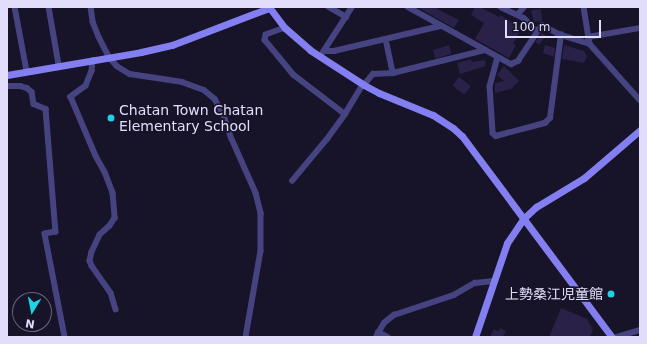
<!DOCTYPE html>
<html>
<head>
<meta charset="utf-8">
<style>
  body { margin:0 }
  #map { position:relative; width:647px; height:344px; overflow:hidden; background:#171328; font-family:"DejaVu Sans","Noto Sans JP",sans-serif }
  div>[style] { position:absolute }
  .building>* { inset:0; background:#292147; transform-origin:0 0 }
  .street>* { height:5.5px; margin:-2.75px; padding:0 2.75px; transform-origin:2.75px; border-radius:2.75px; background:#464381 }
  .secondary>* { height:7px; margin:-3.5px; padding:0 3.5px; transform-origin:3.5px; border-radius:3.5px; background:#837ff1 }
  .dots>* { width:11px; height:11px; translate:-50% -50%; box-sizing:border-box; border:2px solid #171328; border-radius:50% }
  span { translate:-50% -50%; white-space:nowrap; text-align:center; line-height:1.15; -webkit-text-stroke:3.5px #171328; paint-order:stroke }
  .poi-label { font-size:14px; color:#e1ddfb }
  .left { translate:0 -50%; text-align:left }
  .right { translate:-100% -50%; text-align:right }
  .frame { position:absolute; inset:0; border:8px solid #e1ddfb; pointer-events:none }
  .north { position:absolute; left:12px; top:292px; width:40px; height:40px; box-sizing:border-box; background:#171328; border:1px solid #68647c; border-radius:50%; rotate:190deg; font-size:11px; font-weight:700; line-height:16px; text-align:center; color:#e1ddfb }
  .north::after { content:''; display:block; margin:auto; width:14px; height:18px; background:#1ed1e6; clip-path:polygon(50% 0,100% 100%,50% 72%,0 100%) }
  .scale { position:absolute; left:505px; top:20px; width:96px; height:18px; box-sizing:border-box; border:2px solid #e1ddfb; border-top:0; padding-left:5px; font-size:12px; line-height:14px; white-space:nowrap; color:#e1ddfb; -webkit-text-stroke:3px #171328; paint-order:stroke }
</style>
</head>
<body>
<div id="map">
  <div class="building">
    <i style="clip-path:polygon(417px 7px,438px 7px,437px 9px,459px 20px,454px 28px)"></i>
    <i style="clip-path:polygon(475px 7px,480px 7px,499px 17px,500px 15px,522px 28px,513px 44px,516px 45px,509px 58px,475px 39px,484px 23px,471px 15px)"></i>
    <i style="clip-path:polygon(541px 9px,542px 21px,534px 22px,531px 10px)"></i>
    <i style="left:542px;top:33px;width:5px;height:11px;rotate:37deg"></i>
    <i style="left:449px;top:45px;width:9px;height:17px;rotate:72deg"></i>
    <i style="clip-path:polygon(545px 45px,555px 48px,554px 57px,543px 53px)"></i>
    <i style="clip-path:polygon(564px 45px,584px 51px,587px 56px,584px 63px,562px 59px)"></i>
    <i style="clip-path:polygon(471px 59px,472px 62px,485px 60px,486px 66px,460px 74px,457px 63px)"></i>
    <i style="clip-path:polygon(504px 66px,519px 81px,511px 89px,495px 93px,495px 83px,504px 81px,497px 75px)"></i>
    <i style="left:459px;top:77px;width:15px;height:11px;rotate:37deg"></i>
    <i style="clip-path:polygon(561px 308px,587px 319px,593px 330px,590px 337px,549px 337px)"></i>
    <i style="clip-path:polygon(500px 328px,506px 331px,503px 337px,490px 337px,494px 329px,498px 331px)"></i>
  </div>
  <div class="street">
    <i style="left:15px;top:7px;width:65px;rotate:79.4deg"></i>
    <i style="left:49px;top:7px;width:59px;rotate:80.2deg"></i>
    <i style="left:91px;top:7px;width:15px;rotate:82deg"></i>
    <i style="left:93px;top:22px;width:16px;rotate:68deg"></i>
    <i style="left:99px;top:37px;width:22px;rotate:63deg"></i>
    <i style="left:109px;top:57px;width:12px;rotate:48deg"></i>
    <i style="left:117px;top:66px;width:15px;rotate:32deg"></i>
    <i style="left:130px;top:74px;width:53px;rotate:8.7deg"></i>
    <i style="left:182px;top:82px;width:23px;rotate:20deg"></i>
    <i style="left:204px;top:90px;width:14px;rotate:39deg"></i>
    <i style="left:215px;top:99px;width:18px;rotate:61deg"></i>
    <i style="left:224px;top:115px;width:25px;rotate:72deg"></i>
    <i style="left:232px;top:139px;width:59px;rotate:66deg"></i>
    <i style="left:256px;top:193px;width:21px;rotate:76deg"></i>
    <i style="left:261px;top:213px;width:38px;rotate:90deg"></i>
    <i style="left:261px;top:251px;width:87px;rotate:99.9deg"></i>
    <i style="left:329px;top:7px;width:20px;rotate:30deg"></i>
    <i style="left:408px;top:7px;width:118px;rotate:29deg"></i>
    <i style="left:511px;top:64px;width:8px;rotate:-23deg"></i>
    <i style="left:518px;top:61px;width:43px;rotate:-56.3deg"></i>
    <i style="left:542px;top:25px;width:21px;rotate:28deg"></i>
    <i style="left:561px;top:35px;width:30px;rotate:17deg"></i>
    <i style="left:501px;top:7px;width:25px;rotate:26deg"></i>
    <i style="left:524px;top:18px;width:18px;rotate:45deg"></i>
    <i style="left:584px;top:7px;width:37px;rotate:81deg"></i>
    <i style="left:590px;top:44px;width:75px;rotate:48.2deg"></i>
    <i style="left:518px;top:14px;width:9px;rotate:-49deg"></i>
    <i style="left:285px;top:28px;width:20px;rotate:160deg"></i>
    <i style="left:266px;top:35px;width:5px;rotate:101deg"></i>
    <i style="left:265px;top:40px;width:45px;rotate:50.4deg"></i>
    <i style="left:294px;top:75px;width:64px;rotate:37.4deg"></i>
    <i style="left:588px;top:37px;width:53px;rotate:-9.8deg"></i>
    <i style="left:386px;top:39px;width:35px;rotate:78deg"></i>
    <i style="left:324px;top:51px;width:10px"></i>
    <i style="left:334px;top:51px;width:110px;rotate:-13.2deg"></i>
    <i style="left:323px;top:52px;width:54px;rotate:-57.2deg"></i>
    <i style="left:498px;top:57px;width:30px;rotate:105deg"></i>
    <i style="left:490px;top:86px;width:47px;rotate:86.3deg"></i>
    <i style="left:493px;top:133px;width:4px;rotate:45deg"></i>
    <i style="left:496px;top:136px;width:51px;rotate:-14.9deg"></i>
    <i style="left:545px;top:123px;width:7px;rotate:-45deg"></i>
    <i style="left:550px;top:118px;width:84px;rotate:-82.5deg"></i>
    <i style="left:93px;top:60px;width:11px;rotate:95deg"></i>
    <i style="left:92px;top:71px;width:16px;rotate:112deg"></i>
    <i style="left:86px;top:86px;width:19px;rotate:144deg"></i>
    <i style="left:71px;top:97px;width:64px;rotate:67deg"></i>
    <i style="left:96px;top:156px;width:18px;rotate:61deg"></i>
    <i style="left:105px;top:172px;width:22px;rotate:69deg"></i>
    <i style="left:113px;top:193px;width:25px;rotate:85deg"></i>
    <i style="left:115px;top:218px;width:9px;rotate:122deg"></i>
    <i style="left:110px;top:226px;width:13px;rotate:138deg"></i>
    <i style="left:100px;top:235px;width:19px;rotate:115deg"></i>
    <i style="left:92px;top:252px;width:9px;rotate:103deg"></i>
    <i style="left:90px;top:261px;width:5px;rotate:68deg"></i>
    <i style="left:92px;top:266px;width:33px;rotate:55deg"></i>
    <i style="left:111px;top:293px;width:17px;rotate:73deg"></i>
    <i style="left:364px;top:85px;width:14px;rotate:-51deg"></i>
    <i style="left:373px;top:74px;width:20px;rotate:-3deg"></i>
    <i style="left:393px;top:73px;width:95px;rotate:-14deg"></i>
    <i style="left:7px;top:86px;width:13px"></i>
    <i style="left:20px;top:86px;width:7px;rotate:16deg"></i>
    <i style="left:27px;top:88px;width:6px;rotate:39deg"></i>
    <i style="left:32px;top:92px;width:12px;rotate:81deg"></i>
    <i style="left:34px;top:104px;width:13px;rotate:23deg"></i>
    <i style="left:46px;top:109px;width:123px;rotate:85.4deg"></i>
    <i style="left:56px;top:232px;width:11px;rotate:170deg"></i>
    <i style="left:45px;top:234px;width:105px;rotate:79deg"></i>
    <i style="left:292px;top:181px;width:55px;rotate:-50.2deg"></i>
    <i style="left:327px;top:139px;width:31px;rotate:-54deg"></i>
    <i style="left:345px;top:114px;width:35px;rotate:-59deg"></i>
    <i style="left:378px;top:332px;width:11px;rotate:27deg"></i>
    <i style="left:376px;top:337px;width:16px;rotate:-60deg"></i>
    <i style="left:384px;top:323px;width:13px;rotate:-39deg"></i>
    <i style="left:394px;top:315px;width:63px;rotate:-18.4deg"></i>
    <i style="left:454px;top:295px;width:24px;rotate:-30deg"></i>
    <i style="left:475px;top:283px;width:18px;rotate:-6deg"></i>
    <i style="left:617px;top:337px;width:24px;rotate:-17deg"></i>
  </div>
  <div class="secondary">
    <i style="left:269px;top:7px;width:26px;rotate:53deg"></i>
    <i style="left:285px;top:28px;width:33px;rotate:41deg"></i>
    <i style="left:310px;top:50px;width:64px;rotate:32.9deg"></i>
    <i style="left:364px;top:85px;width:17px;rotate:28deg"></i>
    <i style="left:379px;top:93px;width:58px;rotate:22.2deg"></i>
    <i style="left:433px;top:115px;width:24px;rotate:33deg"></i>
    <i style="left:453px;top:128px;width:12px;rotate:42deg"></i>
    <i style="left:462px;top:136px;width:251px;rotate:53.3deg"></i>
    <i style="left:7px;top:75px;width:136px;rotate:-9.7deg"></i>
    <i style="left:141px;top:52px;width:32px;rotate:-13deg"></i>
    <i style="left:172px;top:45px;width:104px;rotate:-20.9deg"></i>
    <i style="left:475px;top:337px;width:99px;rotate:-71.2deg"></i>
    <i style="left:507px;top:243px;width:29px;rotate:-56deg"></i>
    <i style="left:523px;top:219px;width:18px;rotate:-43deg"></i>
    <i style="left:536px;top:207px;width:56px;rotate:-31.1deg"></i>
    <i style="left:584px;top:178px;width:74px;rotate:-40.6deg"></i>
  </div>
  <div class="dots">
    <i style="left:111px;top:118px;background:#1ed1e6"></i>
    <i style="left:611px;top:294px;background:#1ed1e6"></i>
  </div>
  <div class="poi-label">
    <span class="left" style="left:119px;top:118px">Chatan Town Chatan<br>Elementary School</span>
    <span class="right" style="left:603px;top:294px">上勢桑江児童館</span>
  </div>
  <div class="frame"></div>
  <div class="north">N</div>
  <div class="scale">100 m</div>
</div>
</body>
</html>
